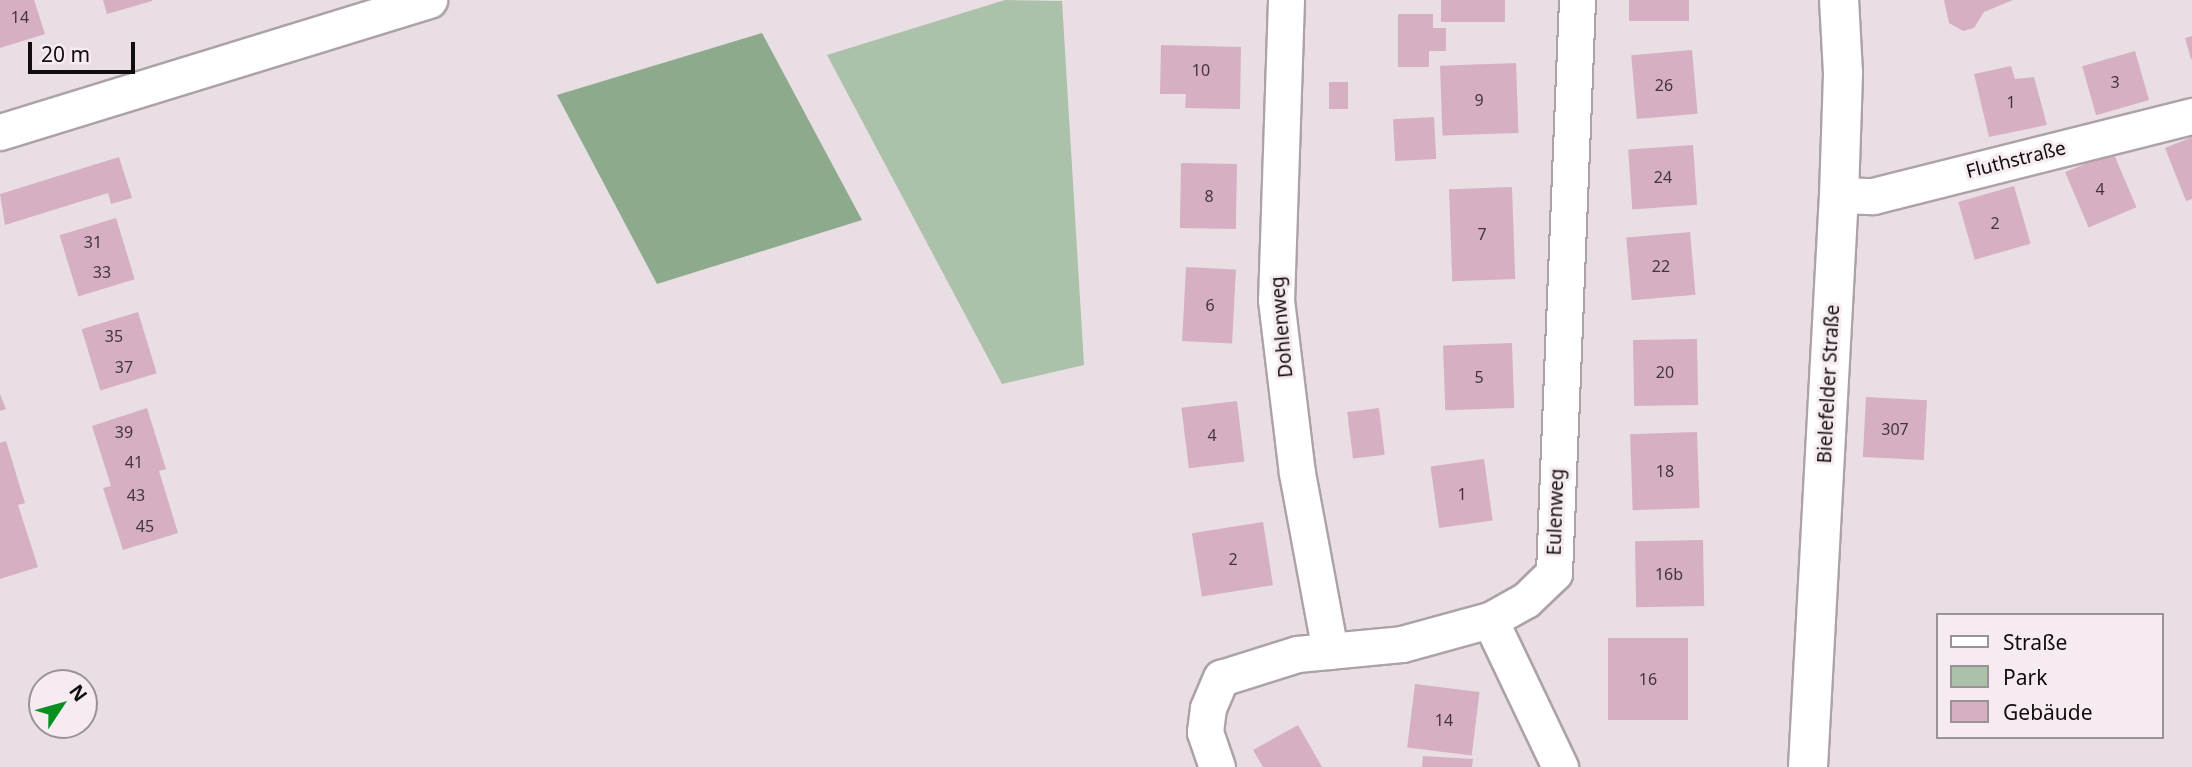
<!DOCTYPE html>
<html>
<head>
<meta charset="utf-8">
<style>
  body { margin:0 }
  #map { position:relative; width:2192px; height:767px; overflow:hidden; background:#e9dee3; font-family:"Noto Sans",sans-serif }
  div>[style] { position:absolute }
  .green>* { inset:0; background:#abc1aa }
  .forest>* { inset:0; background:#8daa8d }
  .building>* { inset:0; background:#d7afc3; transform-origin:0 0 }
  .roads { filter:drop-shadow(2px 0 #aca2a7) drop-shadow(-2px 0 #aca2a7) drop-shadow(0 2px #aca2a7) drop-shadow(0 -2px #aca2a7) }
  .minor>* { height:35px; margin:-17.5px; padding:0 17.5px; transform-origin:17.5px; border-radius:17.5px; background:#fff }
  .major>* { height:38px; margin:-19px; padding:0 19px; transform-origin:19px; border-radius:19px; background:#fff }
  span { translate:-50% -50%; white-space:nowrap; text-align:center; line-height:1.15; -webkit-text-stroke:6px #f6ebf0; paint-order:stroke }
  .number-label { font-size:16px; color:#42363c }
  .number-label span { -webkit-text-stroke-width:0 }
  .street-label { font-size:19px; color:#110d0f }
  .legend { position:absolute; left:1936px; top:613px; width:228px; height:126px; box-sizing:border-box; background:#f6ebf0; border:2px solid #9a9296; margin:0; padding:9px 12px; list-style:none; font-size:21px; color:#110d0f }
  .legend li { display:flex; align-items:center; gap:14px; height:35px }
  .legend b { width:35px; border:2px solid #9a9296 }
  .north { position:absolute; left:28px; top:669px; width:70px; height:70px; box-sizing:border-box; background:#f6ebf0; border:2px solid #9a9296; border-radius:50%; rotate:54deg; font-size:19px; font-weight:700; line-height:28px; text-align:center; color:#110d0f }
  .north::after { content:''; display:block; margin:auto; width:24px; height:32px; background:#078f20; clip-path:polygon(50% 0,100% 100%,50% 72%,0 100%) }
  .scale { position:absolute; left:28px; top:42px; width:107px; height:32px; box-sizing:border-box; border:4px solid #110d0f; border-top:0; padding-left:9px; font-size:21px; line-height:24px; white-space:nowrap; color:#110d0f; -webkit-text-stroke:5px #f6ebf0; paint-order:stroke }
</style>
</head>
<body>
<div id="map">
  <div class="green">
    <i style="clip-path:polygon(1005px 0,1062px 1px,1084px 365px,1002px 384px,827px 55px)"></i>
  </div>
  <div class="forest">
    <i style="clip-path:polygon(762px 33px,862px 220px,657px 284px,557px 95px)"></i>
  </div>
  <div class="building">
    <i style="clip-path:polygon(0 0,34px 0,45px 34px,0 48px)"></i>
    <i style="clip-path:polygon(103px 0,152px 0,152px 1px,107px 14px)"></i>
    <i style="left:1441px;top:0;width:64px;height:22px"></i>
    <i style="left:1629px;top:0;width:60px;height:21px"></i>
    <i style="clip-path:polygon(1944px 0,2013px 0,1984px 12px,1974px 28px,1963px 31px,1949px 23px)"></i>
    <i style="clip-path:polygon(1398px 14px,1433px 14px,1433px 28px,1446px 28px,1446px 51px,1429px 51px,1429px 67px,1398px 67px)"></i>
    <i style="clip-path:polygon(2192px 36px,2192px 59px,2191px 59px,2185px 38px)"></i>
    <i style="clip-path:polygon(1161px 45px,1241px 47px,1240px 109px,1185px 108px,1186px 94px,1160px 94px)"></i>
    <i style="left:1692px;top:50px;width:64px;height:61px;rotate:85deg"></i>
    <i style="left:2135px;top:51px;width:51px;height:55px;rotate:74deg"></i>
    <i style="left:1516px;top:63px;width:70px;height:76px;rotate:88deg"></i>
    <i style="clip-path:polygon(2011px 66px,2015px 79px,2034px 77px,2047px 125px,1989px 137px,1974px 74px)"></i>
    <i style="left:1348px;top:82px;width:27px;height:19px;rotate:90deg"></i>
    <i style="left:1434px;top:117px;width:42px;height:41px;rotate:87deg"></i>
    <i style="clip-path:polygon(2192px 137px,2192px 199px,2186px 201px,2165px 148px)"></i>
    <i style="left:1693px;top:145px;width:60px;height:65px;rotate:86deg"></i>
    <i style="left:2113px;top:152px;width:60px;height:52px;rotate:67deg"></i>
    <i style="clip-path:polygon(119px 157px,132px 198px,111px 204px,108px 193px,5px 225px,0 194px)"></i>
    <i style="left:1181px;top:163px;width:56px;height:65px;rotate:1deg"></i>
    <i style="left:2014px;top:186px;width:60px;height:58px;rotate:74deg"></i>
    <i style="left:1512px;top:187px;width:92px;height:63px;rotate:88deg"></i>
    <i style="left:116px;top:218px;width:64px;height:59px;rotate:73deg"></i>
    <i style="left:1690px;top:232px;width:63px;height:64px;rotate:85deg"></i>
    <i style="left:1186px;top:267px;width:50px;height:74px;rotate:3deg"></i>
    <i style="left:138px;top:312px;width:64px;height:59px;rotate:73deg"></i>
    <i style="left:1697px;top:339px;width:66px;height:64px;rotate:89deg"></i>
    <i style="left:1512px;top:343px;width:65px;height:69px;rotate:88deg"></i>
    <i style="clip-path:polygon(0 394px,6px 409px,0 411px)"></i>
    <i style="left:1866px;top:397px;width:61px;height:60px;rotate:3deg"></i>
    <i style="left:1237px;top:401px;width:61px;height:56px;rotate:83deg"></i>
    <i style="clip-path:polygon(147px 408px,166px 469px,159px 471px,178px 533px,123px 550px,103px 488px,111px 486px,92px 426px)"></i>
    <i style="left:1379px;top:408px;width:47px;height:32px;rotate:83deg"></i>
    <i style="left:1697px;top:432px;width:76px;height:67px;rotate:88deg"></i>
    <i style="clip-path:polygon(6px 441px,25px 503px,18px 505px,38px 567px,0 579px,0 443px)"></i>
    <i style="left:1484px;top:459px;width:62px;height:54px;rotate:82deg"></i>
    <i style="left:1263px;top:522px;width:64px;height:72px;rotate:81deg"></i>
    <i style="left:1703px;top:540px;width:66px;height:68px;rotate:89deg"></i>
    <i style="left:1608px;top:638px;width:80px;height:82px"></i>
    <i style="left:1415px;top:684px;width:65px;height:64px;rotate:7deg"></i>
    <i style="clip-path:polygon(1298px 725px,1322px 767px,1263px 767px,1253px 750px)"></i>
    <i style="clip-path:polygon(1423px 756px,1473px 759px,1472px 767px,1422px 767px)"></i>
  </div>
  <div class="roads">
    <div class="minor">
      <i style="left:1286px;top:0;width:300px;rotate:91.9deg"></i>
      <i style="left:1276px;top:300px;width:174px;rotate:83.1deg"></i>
      <i style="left:1297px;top:473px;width:181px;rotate:79.5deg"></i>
      <i style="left:0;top:132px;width:449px;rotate:-17.1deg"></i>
      <i style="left:1839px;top:195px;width:34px;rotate:2deg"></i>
      <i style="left:1873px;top:196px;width:329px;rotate:-14.1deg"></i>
      <i style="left:1490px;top:620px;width:163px;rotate:64.5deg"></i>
      <i style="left:1217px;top:767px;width:37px;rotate:-109deg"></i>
      <i style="left:1205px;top:732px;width:24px;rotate:-83deg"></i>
      <i style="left:1208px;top:708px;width:33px;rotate:-67deg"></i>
      <i style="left:1221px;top:678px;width:80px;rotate:-17.5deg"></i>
      <i style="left:1297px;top:654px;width:105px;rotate:-5.4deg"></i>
      <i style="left:1402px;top:644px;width:91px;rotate:-15.3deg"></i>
      <i style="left:1490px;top:620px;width:41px;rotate:-29.1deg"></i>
      <i style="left:1526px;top:600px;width:39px;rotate:-44deg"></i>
      <i style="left:1554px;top:573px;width:573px;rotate:-87.7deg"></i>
    </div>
    <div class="major">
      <i style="left:1808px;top:767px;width:573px;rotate:-86.9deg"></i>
      <i style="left:1839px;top:195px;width:122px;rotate:-88.1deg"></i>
      <i style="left:1843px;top:73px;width:73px;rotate:-93.1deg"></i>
    </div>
  </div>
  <div class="number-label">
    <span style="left:20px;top:17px">14</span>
    <span style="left:1201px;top:70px">10</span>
    <span style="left:2115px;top:82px">3</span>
    <span style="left:1664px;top:85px">26</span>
    <span style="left:1479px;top:100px">9</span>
    <span style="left:2011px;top:102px">1</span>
    <span style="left:1663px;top:177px">24</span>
    <span style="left:2100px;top:189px">4</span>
    <span style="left:1209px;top:196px">8</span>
    <span style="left:1995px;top:223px">2</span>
    <span style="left:1482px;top:234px">7</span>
    <span style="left:93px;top:242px">31</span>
    <span style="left:1661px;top:266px">22</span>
    <span style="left:102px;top:272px">33</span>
    <span style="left:1210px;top:305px">6</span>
    <span style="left:114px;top:336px">35</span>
    <span style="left:124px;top:367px">37</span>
    <span style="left:1665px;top:372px">20</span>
    <span style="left:1479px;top:377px">5</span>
    <span style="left:1895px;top:429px">307</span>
    <span style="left:124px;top:432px">39</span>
    <span style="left:1212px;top:435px">4</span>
    <span style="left:134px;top:462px">41</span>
    <span style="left:1665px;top:471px">18</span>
    <span style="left:1462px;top:494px">1</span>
    <span style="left:136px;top:495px">43</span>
    <span style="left:145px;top:526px">45</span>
    <span style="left:1233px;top:559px">2</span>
    <span style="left:1669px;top:574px">16b</span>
    <span style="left:1648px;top:679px">16</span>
    <span style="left:1444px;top:720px">14</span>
  </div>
  <div class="street-label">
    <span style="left:2016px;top:160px;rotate:-14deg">Fluthstraße</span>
    <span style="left:1282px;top:327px;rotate:-95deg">Dohlenweg</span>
    <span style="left:1829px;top:384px;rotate:-87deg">Bielefelder Straße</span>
    <span style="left:1556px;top:512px;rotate:-88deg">Eulenweg</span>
  </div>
  <ul class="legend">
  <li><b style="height:9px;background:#fff"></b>Straße</li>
  <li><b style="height:19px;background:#abc1aa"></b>Park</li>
  <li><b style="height:19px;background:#d7afc3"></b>Gebäude</li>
  </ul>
  <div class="north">N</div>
  <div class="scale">20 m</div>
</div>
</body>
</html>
